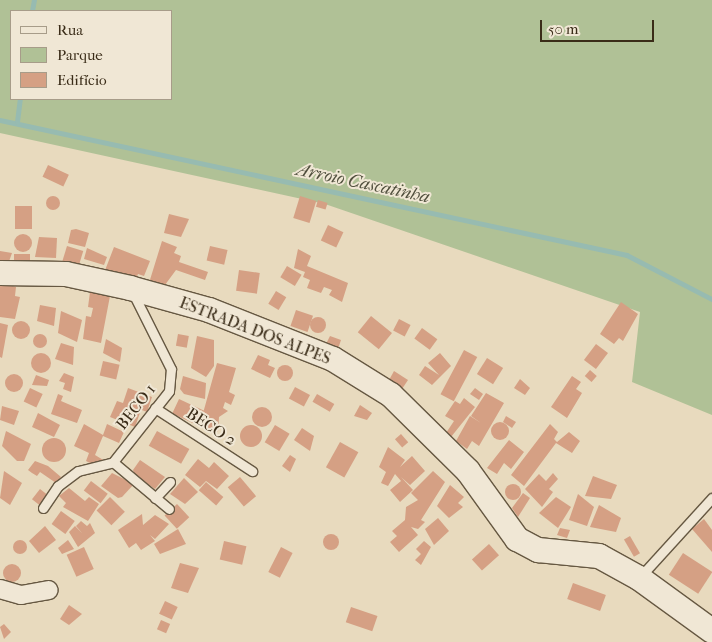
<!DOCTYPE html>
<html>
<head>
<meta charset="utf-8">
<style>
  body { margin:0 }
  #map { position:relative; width:712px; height:642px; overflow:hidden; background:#e8dabe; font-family:"IM FELL French Canon",serif }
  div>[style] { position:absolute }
  .green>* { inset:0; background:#b0c196 }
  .stream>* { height:4.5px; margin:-2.25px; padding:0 2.25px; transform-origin:2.25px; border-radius:2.25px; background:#97bbb1 }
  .building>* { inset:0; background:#d5a084; transform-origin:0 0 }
  .round { border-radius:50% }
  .roads { filter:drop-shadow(1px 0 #665842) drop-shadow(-1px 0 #665842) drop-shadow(0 1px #665842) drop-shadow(0 -1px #665842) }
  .lane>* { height:9px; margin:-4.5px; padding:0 4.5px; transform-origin:4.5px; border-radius:4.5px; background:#f0e7d5 }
  .street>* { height:18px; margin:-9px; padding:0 9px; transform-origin:9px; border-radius:9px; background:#f0e7d5 }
  .secondary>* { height:24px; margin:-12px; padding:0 12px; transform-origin:12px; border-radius:12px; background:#f0e7d5 }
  span { translate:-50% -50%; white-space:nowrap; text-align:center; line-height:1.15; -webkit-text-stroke:4px #f0e7d5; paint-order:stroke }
  .street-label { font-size:16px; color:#3a2c18 }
  .water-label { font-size:18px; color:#51503e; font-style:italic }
  .legend { position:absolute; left:10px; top:10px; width:162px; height:90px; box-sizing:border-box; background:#f0e7d5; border:1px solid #a79c89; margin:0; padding:6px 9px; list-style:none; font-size:15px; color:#3a2c18 }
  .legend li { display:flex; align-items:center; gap:10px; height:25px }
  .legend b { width:25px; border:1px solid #a79c89 }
  .scale { position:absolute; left:540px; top:20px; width:114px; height:22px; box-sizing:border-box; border:2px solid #3a2c18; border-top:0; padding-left:6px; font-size:15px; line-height:18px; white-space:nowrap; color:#3a2c18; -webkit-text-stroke:4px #f0e7d5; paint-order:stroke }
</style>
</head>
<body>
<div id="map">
  <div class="green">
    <i style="clip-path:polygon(evenodd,0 0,712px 0,712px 415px,632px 382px,640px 312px,325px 204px,0 133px,0 0,11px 11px,171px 11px,171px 99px,11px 99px,11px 11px)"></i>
  </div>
  <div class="stream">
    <i style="left:32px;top:11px;width:11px;rotate:-80deg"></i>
    <i style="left:0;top:120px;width:641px;rotate:12.15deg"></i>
    <i style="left:627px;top:255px;width:96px;rotate:27.4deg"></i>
    <i style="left:17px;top:122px;width:23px;rotate:-83deg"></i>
  </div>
  <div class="building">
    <i style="left:48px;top:165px;width:23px;height:13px;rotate:25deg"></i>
    <i class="round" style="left:46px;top:196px;width:14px;height:14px"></i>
    <i style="left:300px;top:196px;width:17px;height:23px;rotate:17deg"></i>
    <i style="left:318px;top:200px;width:10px;height:7px;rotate:17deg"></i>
    <i style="left:15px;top:206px;width:17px;height:23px"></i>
    <i style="clip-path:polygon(169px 214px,189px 219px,181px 237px,164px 233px)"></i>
    <i style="left:328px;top:225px;width:17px;height:17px;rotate:25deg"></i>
    <i style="clip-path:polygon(76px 229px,89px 233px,85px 247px,68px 243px,71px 230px)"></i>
    <i class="round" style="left:14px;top:234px;width:18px;height:18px"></i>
    <i style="clip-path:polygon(39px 237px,57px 238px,56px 258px,35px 257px)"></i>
    <i style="clip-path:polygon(162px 241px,177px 247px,174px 253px,181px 256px,179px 262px,208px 272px,205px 280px,176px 270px,162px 289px,149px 283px)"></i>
    <i style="left:67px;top:246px;width:17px;height:20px;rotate:17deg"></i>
    <i style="left:210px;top:246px;width:18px;height:15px;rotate:13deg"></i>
    <i style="clip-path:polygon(114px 247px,150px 261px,144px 276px,138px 274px,134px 283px,104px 273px)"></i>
    <i style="clip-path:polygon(87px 248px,107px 257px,104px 265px,84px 259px)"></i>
    <i style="clip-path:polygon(298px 249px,311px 256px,307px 266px,348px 283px,342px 302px,329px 295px,332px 290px,324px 287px,321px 293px,307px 288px,310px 280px,303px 277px,305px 272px,294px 268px)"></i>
    <i style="clip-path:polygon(0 251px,12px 253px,6px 270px,0 270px)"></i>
    <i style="clip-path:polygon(14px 254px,30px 254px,30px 265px,14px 263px)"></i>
    <i style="left:287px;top:266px;width:17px;height:13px;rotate:31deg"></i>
    <i style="left:239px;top:270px;width:21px;height:21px;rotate:8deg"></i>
    <i style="clip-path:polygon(0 282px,16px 287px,15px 296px,20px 297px,15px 319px,0 317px)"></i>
    <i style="left:276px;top:291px;width:12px;height:15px;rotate:31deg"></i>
    <i style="clip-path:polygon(90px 292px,110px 296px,101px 343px,83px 339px,86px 316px,91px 317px,93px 308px,88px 307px)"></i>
    <i style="clip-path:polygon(621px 302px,638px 314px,623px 341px,619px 338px,614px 344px,600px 334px)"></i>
    <i style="clip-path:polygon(40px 305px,56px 308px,54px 326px,37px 321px)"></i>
    <i style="left:296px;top:310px;width:18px;height:17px;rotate:19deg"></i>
    <i style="clip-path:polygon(61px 311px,82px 320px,77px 342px,58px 333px)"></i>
    <i style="left:371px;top:316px;width:27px;height:21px;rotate:39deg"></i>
    <i class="round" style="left:310px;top:317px;width:16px;height:16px"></i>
    <i style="left:399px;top:319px;width:13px;height:13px;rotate:27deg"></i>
    <i class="round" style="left:12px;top:321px;width:18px;height:18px"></i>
    <i style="clip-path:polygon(0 323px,8px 325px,2px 358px,0 357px)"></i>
    <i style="left:422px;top:328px;width:19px;height:13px;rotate:36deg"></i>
    <i style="left:178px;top:334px;width:11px;height:12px;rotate:10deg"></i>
    <i class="round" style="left:33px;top:334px;width:14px;height:14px"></i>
    <i style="clip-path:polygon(197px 336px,214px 340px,214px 366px,206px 377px,191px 368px)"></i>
    <i style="clip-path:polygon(330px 336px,341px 340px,338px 349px,326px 344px)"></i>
    <i style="clip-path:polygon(106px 339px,122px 348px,120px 362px,103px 353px)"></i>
    <i style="clip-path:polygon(61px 343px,74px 347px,73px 365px,55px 359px)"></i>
    <i style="left:596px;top:344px;width:15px;height:20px;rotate:37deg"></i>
    <i style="left:464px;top:350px;width:15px;height:50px;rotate:28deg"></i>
    <i style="clip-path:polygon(440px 353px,451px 366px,432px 385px,419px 375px,425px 366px,439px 375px,428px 363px)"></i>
    <i class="round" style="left:31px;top:353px;width:20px;height:20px"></i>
    <i style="clip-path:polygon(258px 355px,270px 360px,268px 365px,275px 368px,270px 378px,251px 369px)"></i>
    <i style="left:487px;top:358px;width:19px;height:19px;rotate:32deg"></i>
    <i style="left:103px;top:361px;width:17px;height:15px;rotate:13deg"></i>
    <i style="clip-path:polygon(217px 363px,236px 368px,229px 392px,235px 395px,231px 405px,225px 402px,223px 408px,228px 411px,219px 417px,218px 432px,200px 424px)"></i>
    <i class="round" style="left:277px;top:365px;width:16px;height:16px"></i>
    <i style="left:590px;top:370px;width:9px;height:8px;rotate:41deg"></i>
    <i style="clip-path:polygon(394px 371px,408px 380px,400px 392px,388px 382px)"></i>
    <i style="clip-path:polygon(64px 373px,74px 377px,71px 392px,63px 389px,65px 383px,59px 381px)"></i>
    <i class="round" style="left:5px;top:374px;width:18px;height:18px"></i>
    <i style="clip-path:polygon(36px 375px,49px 380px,47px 386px,32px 385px)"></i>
    <i style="clip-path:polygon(183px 376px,206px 383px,205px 399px,184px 394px,180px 389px)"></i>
    <i style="clip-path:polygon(572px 376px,581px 382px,576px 389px,582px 393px,567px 418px,551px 407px)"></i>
    <i style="clip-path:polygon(520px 379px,530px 388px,525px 395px,514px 388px)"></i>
    <i style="left:295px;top:387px;width:17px;height:13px;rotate:28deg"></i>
    <i style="left:30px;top:388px;width:14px;height:15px;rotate:25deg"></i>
    <i style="clip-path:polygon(128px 388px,152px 397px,147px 412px,134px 407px,141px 410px,135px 427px,110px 417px,117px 401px,123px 403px)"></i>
    <i style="clip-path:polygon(475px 388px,483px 394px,479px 400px,470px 394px)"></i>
    <i style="clip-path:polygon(486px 393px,504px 403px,479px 446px,472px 441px,467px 449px,456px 441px,470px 416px,481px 423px,471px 416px)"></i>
    <i style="clip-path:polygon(58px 394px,63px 396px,61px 401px,82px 410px,77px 423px,51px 414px)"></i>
    <i style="left:317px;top:394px;width:20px;height:9px;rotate:30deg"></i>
    <i style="clip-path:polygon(464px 398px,475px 407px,451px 437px,446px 433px,454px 421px,445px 416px,455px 401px,460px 404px)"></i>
    <i style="left:179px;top:399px;width:29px;height:16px;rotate:25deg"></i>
    <i style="clip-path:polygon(360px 405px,372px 413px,367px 420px,354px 416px)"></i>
    <i style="clip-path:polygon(2px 406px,19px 411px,14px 425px,0 420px)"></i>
    <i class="round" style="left:252px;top:407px;width:20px;height:20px"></i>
    <i style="clip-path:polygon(38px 413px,60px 425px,54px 437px,32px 427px)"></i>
    <i style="clip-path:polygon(506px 416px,516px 422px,512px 428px,503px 422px)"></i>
    <i class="round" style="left:491px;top:422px;width:18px;height:18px"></i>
    <i style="clip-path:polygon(84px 424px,103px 435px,107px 424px,124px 432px,119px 443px,103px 436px,95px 455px,105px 461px,96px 466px,86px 461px,89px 453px,74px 446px)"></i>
    <i style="clip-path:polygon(550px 424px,558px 432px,554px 439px,557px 442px,569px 432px,580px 441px,572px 453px,556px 443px,524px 486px,511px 475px)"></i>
    <i class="round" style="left:240px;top:425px;width:22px;height:22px"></i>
    <i style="left:275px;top:425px;width:17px;height:20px;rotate:31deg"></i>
    <i style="clip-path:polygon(302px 428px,314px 436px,310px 451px,294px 440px)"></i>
    <i style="clip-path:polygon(6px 431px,31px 444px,24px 461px,17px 461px,2px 446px)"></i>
    <i style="left:157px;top:431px;width:37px;height:17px;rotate:29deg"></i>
    <i style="left:401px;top:434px;width:11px;height:8px;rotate:49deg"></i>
    <i class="round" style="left:42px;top:438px;width:24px;height:24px"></i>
    <i style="clip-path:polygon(509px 440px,524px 452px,511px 469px,504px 463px,497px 474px,487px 468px)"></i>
    <i style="left:340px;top:442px;width:21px;height:29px;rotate:29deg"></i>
    <i style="clip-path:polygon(388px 447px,405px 460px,400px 467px,412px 456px,425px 471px,410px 485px,401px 477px,413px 490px,400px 502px,390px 490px,401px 481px,395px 474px,388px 486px,381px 483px,386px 472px,379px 467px)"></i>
    <i style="clip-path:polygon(290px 455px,296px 459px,290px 472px,282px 466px)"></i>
    <i style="clip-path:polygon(198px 459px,209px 468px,214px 462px,229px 476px,217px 489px,206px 481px,200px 487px,185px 475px)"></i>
    <i style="clip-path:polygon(140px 460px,165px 477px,155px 489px,135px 475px,133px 470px)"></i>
    <i style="clip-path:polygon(35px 461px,48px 466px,61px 477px,56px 483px,40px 472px,37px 476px,32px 473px,28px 470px)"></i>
    <i style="clip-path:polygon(4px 471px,22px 483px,10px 505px,0 498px)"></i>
    <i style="clip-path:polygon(433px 471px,445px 482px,421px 520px,425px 522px,418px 529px,411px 527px,418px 535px,399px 552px,390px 542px,397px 536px,392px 531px,405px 520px,406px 507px,418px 500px,411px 493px)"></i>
    <i style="clip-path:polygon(112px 473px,134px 484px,122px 497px,118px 498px,101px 486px)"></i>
    <i style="clip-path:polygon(553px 473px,558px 479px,549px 489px,553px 492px,542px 507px,525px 489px,539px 474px,546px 481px)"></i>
    <i style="clip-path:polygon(593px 476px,617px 485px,611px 499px,585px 496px)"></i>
    <i style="left:240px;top:477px;width:25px;height:16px;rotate:50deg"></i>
    <i style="clip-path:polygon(184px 478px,198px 492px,185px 504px,170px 494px)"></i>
    <i style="left:91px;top:481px;width:21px;height:12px;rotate:37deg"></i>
    <i style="left:206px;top:482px;width:23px;height:11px;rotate:41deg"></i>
    <i class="round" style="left:505px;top:484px;width:16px;height:16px"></i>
    <i style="clip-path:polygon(450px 485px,464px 497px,458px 503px,463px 507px,449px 518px,437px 506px)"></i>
    <i style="clip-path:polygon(69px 488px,85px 501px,89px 497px,99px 504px,88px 521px,63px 507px,66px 503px,59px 496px)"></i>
    <i style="left:40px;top:489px;width:11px;height:13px;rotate:38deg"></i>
    <i style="clip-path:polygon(523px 493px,530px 498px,518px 517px,512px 508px)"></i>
    <i style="clip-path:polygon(578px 494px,594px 507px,587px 526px,569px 520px)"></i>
    <i style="left:110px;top:497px;width:21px;height:19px;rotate:45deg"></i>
    <i style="clip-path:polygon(556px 497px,571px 507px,558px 528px,539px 513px)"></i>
    <i style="left:177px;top:504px;width:18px;height:17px;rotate:47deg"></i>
    <i style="clip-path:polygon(599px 505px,621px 518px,616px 532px,590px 527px)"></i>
    <i style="left:61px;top:511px;width:17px;height:16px;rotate:36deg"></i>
    <i style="clip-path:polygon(142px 514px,143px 525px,155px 515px,169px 524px,155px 539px,150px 535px,155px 541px,141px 550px,136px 543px,129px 548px,118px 530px)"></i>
    <i style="clip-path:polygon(438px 518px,449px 531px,434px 545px,425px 529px)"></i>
    <i style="clip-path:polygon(704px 519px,712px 530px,712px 552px,692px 529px)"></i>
    <i style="clip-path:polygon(81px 521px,87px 526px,90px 523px,95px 533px,78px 547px,69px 532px,75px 526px,82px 533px,76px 526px)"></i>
    <i style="clip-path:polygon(45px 526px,56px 540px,39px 553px,29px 541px)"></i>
    <i style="clip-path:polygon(560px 528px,570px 530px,567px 538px,557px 535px)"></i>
    <i style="clip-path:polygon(178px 529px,186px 544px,160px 554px,154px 544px)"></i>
    <i class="round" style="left:323px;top:534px;width:16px;height:16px"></i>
    <i style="left:630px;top:536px;width:20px;height:7px;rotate:60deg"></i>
    <i class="round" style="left:13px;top:540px;width:14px;height:14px"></i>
    <i style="clip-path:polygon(68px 540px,74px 549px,62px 554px,58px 548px)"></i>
    <i style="left:224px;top:541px;width:23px;height:19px;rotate:13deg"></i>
    <i style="clip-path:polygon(424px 541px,431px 547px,421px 565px,415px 560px,421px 554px,416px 549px)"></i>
    <i style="left:489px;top:544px;width:15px;height:23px;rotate:48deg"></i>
    <i style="left:84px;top:547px;width:24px;height:19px;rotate:66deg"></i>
    <i style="left:281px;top:547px;width:13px;height:28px;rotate:27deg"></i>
    <i style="left:683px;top:553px;width:35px;height:26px;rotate:33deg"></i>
    <i style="clip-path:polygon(180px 563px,199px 568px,188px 593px,171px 588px)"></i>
    <i class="round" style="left:3px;top:564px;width:18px;height:18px"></i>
    <i style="left:573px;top:583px;width:35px;height:17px;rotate:20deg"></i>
    <i style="left:165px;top:601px;width:14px;height:14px;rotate:25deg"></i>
    <i style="clip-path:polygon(69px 605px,82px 614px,69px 625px,60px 619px)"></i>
    <i style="left:351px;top:607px;width:28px;height:16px;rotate:19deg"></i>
    <i style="left:161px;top:620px;width:10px;height:10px;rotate:24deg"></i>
    <i style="clip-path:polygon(4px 624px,11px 632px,4px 639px,0 627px)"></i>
  </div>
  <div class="roads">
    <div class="lane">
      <i style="left:155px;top:408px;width:116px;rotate:33deg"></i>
      <i style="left:113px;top:462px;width:73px;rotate:40deg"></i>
      <i style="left:155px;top:498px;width:22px;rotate:-47deg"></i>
      <i style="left:43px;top:508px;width:27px;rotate:-56deg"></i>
      <i style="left:58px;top:486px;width:25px;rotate:-37deg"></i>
      <i style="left:78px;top:471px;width:36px;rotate:-14deg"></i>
      <i style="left:113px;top:462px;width:90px;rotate:-51.7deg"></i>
      <i style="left:169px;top:391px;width:22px;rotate:-85deg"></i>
      <i style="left:171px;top:369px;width:85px;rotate:-116.6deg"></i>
      <i style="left:640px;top:577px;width:107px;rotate:-47.7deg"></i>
    </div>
    <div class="street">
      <i style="left:0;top:589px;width:22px;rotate:16deg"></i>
      <i style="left:21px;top:595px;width:28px;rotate:-10deg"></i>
    </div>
    <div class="secondary">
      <i style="left:0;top:273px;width:66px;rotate:0.9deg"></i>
      <i style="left:66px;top:274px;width:66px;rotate:12.3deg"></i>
      <i style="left:130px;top:288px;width:82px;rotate:15.6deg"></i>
      <i style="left:209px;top:310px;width:133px;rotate:21.6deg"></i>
      <i style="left:333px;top:359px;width:68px;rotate:31.8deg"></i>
      <i style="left:391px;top:395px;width:108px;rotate:44.6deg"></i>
      <i style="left:468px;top:471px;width:84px;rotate:54.2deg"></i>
      <i style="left:517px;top:539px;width:24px;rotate:28deg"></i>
      <i style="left:538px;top:550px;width:61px;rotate:5.6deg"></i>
      <i style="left:599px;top:556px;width:46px;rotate:28.8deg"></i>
      <i style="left:639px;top:578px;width:90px;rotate:36deg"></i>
    </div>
  </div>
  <div class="street-label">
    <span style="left:255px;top:331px;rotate:21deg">ESTRADA DOS ALPES</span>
    <span style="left:136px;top:407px;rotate:-52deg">BECO 1</span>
    <span style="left:211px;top:427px;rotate:33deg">BECO 2</span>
  </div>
  <div class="water-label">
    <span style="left:363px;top:184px;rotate:12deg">Arroio Cascatinha</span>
  </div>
  <ul class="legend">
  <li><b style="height:6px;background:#f0e7d5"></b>Rua</li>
  <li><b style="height:14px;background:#b0c196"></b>Parque</li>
  <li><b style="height:14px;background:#d5a084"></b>Edifício</li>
  </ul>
  <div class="scale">50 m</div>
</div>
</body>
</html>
